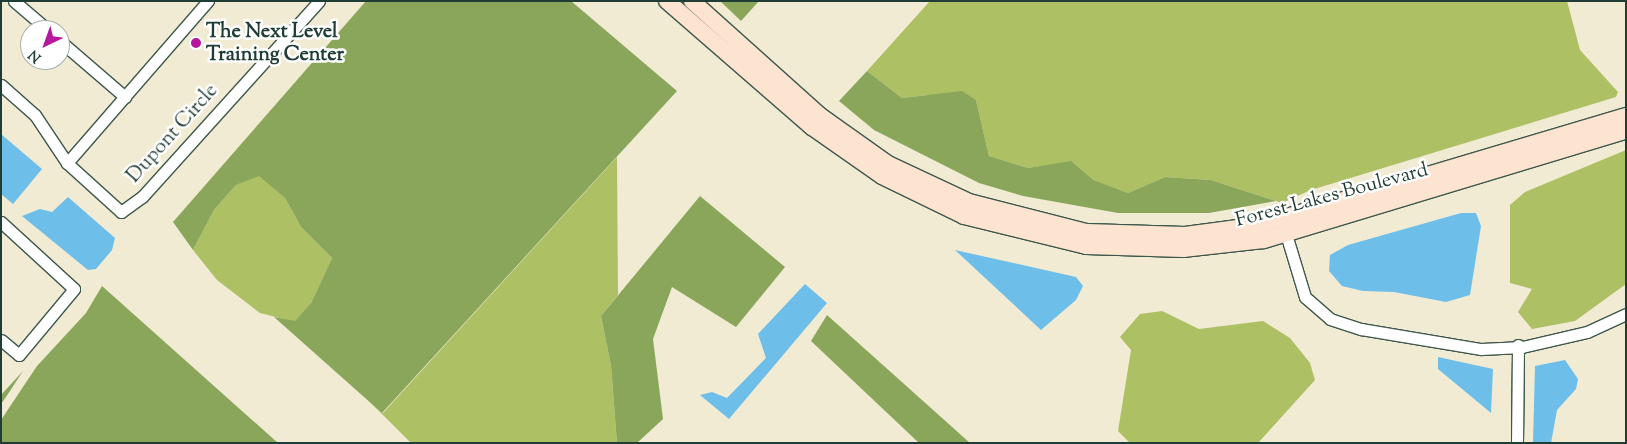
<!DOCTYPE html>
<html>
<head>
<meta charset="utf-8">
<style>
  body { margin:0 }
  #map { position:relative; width:1627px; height:444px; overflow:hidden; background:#f1ebd4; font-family:"Sorts Mill Goudy",serif }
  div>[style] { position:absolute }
  .green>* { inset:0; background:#adc064 }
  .forest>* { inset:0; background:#8aa65a }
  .water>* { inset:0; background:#6dbfe9 }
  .roads { filter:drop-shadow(1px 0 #3e574c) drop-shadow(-1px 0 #3e574c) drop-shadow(0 1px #3e574c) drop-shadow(0 -1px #3e574c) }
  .minor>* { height:11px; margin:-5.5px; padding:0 5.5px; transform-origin:5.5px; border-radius:5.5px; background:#fff }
  .secondary>* { height:16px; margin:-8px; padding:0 8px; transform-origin:8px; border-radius:8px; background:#fde4d1 }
  .dots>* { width:14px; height:14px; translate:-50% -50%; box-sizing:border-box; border:2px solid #fff; border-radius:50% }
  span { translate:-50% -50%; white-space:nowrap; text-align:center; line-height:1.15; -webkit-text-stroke:5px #fff; paint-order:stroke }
  .poi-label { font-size:20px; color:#1f3d34; font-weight:700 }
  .left { translate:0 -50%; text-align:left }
  .street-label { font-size:20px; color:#1f3d34 }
  .frame { position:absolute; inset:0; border:2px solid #1f3d34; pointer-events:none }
  .north { position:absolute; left:20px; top:20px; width:50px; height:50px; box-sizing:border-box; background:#fff; border:1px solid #a5b1ae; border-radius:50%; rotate:222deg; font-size:14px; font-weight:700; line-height:20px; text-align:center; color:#1f3d34 }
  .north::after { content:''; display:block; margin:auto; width:18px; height:22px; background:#b5179e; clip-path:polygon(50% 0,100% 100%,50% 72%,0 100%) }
</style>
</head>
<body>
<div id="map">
  <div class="green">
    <i style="clip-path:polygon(930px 1px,1567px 1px,1580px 50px,1618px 92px,1616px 97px,1311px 190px,1282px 203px,1211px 180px,1165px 177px,1128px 193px,1093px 181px,1071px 162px,1028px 168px,989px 156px,976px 100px,928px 95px,902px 98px,867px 71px)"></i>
    <i style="clip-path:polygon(1626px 150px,1626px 284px,1575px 321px,1532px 329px,1518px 312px,1532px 289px,1510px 283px,1510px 205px,1525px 192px)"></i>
    <i style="clip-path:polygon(617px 157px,618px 295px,601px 316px,611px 366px,617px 443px,411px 443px,371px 403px,383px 413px)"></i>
    <i style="clip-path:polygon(259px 175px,285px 198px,301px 227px,332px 258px,311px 303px,295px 322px,260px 313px,217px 280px,193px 250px,214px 210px,236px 185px)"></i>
    <i style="clip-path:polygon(1162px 311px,1199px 329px,1263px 321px,1290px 338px,1310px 363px,1315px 380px,1258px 443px,1130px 443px,1118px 431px,1131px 350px,1120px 337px,1140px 314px)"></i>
  </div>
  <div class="forest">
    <i style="clip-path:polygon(366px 1px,571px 1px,677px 91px,382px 413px,274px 317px,295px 321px,311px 303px,332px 258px,301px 227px,285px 198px,259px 176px,236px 185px,214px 210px,193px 250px,173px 222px)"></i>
    <i style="clip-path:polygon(720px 1px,759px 1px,741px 21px)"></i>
    <i style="clip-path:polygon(867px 71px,902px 98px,962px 91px,976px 100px,989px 156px,1028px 168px,1071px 161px,1093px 180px,1128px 193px,1165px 177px,1211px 180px,1276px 201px,1209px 213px,1118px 213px,1023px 196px,979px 183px,874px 130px,839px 101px)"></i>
    <i style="clip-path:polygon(700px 196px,785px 267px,736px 327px,672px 287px,653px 339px,663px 419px,637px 443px,617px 443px,611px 366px,601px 316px)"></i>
    <i style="clip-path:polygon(102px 286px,278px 443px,1px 443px,1px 420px,37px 366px,86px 313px)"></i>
    <i style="clip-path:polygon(827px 315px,970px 443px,919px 443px,811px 341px)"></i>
    <i style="clip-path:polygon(23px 371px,6px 397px,1px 404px,1px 395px)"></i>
  </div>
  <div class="water">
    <i style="clip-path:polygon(1px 134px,42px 169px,13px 204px,1px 194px)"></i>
    <i style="clip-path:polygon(68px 197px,115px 238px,112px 250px,96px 269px,88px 270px,22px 216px,40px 209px,52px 212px)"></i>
    <i style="clip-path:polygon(1461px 213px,1476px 213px,1481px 226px,1470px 295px,1446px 302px,1394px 292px,1363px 291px,1342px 286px,1329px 271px,1330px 255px,1348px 245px)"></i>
    <i style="clip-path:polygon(955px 250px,1076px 277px,1083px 286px,1076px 300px,1041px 330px)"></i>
    <i style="clip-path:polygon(805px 284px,827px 303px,729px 419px,700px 395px,712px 392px,727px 398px,766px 358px,758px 334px)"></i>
    <i style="clip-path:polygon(1438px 357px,1493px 369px,1491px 413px,1438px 369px)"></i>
    <i style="clip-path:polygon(1565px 360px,1578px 379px,1576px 389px,1557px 410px,1551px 443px,1533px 443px,1535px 366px)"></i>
  </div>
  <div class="roads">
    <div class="minor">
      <i style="left:14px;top:1px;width:45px;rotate:40.5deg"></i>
      <i style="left:60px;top:41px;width:86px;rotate:40.7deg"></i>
      <i style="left:1px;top:85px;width:45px;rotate:41.4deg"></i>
      <i style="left:35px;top:115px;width:58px;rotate:56.3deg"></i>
      <i style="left:67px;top:163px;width:73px;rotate:42.2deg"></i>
      <i style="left:121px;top:212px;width:26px;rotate:-36deg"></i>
      <i style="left:142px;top:197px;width:264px;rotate:-47.9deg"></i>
      <i style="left:67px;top:163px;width:215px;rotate:-49deg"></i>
      <i style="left:1px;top:222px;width:99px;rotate:42.5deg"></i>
      <i style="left:74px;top:289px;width:86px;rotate:129.8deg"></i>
      <i style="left:19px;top:355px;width:23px;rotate:-140deg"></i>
      <i style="left:1286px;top:234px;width:66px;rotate:73.2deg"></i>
      <i style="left:1305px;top:297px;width:33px;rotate:41deg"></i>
      <i style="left:1330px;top:319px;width:33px;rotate:18deg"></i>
      <i style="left:1361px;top:329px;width:122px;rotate:9.5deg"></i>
      <i style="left:1481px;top:349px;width:41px;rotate:-2.8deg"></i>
      <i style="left:1522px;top:347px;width:67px;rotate:-13deg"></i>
      <i style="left:1587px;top:332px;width:43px;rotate:-24.8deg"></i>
      <i style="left:1517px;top:443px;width:98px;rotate:-89.4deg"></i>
    </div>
    <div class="secondary">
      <i style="left:667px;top:1px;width:192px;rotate:41deg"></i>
      <i style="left:812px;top:127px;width:85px;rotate:35deg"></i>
      <i style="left:882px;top:176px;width:91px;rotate:26deg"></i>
      <i style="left:964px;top:216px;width:126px;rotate:13.8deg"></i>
      <i style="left:1086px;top:246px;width:97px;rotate:1.8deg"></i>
      <i style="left:1183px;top:249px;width:81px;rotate:-6.3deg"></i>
      <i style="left:1264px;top:240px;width:378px;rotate:-16.8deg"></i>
      <i style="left:692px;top:1px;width:171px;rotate:41.9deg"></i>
      <i style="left:819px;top:115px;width:85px;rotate:35.4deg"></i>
      <i style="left:888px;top:164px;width:89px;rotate:25.1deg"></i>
      <i style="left:969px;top:202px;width:122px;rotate:14.3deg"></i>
      <i style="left:1087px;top:232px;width:98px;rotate:1.8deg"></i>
      <i style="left:1185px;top:235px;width:76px;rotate:-7.6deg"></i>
      <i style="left:1260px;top:225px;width:382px;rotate:-16.6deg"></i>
    </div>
  </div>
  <div class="dots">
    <i style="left:196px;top:43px;background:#b5179e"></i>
  </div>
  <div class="poi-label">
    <span class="left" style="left:206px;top:44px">The Next Level<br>Training Center</span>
  </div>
  <div class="street-label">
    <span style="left:173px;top:134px;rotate:-48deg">Dupont Circle</span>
    <span style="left:1332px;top:196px;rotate:-15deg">Forest Lakes Boulevard</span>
  </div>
  <div class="frame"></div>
  <div class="north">N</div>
</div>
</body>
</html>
